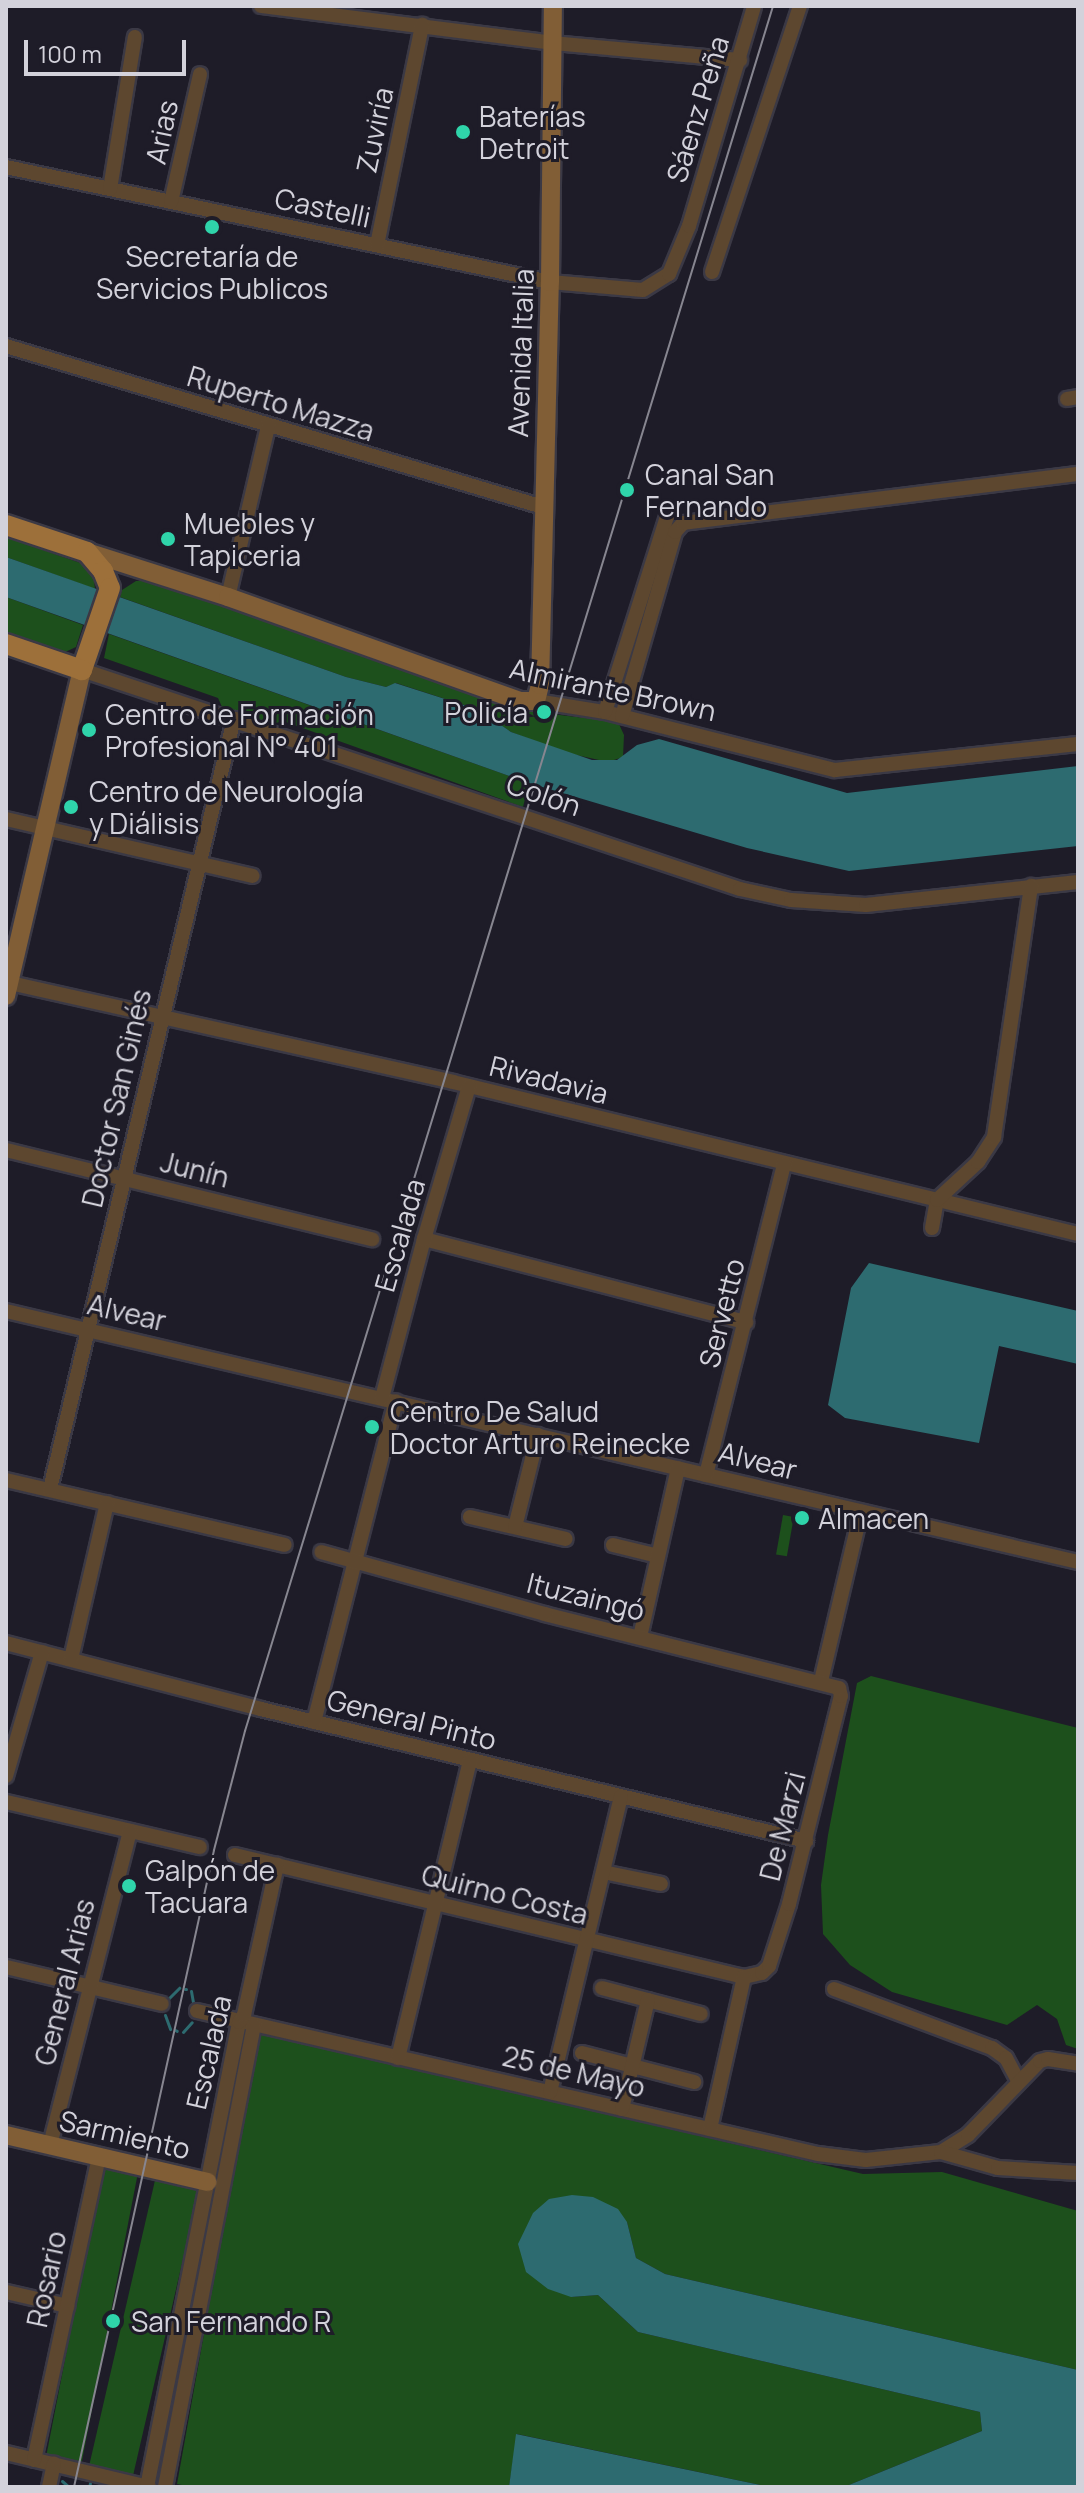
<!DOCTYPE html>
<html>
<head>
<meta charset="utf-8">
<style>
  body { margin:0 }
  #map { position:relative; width:1084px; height:2493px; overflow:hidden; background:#1e1c28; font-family:Manrope,sans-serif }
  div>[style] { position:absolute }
  .green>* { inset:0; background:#1d501c; transform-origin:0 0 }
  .water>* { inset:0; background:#2d6b70 }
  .stream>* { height:3px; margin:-1.5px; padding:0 1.5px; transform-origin:1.5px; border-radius:1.5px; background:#2d6b70 }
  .roads { filter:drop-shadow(2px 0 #3b3945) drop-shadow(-2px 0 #3b3945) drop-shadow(0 2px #3b3945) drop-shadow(0 -2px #3b3945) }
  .street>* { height:14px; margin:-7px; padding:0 7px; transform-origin:7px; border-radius:7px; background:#5d472f }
  .secondary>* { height:18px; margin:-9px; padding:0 9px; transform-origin:9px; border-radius:9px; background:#815e36 }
  .primary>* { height:20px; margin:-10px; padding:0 10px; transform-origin:10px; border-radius:10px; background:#9d703a }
  .tram>* { height:2px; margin:-1px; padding:0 1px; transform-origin:1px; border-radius:1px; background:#878690 }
  .dots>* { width:22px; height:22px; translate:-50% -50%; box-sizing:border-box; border:4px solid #1e1c28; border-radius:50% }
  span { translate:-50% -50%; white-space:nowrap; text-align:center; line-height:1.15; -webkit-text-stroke:6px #1e1c28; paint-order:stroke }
  .street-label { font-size:28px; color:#d3d2db }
  .poi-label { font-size:28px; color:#d3d2db }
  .left { translate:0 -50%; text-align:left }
  .right { translate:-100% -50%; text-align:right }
  .frame { position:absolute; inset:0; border:8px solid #d3d2db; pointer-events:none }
  .scale { position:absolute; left:24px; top:40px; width:162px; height:36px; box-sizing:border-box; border:4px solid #d3d2db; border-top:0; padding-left:10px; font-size:24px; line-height:28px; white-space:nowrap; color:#d3d2db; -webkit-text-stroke:6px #1e1c28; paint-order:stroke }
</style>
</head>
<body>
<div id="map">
  <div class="green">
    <i style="clip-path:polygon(6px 537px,89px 566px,93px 571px,95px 589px,6px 557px)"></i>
    <i style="clip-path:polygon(136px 581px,152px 581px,518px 710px,618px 722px,624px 735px,623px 757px,608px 762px,563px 752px,511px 732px,497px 723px,495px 715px,396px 683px,386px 687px,346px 677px,120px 597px,122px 590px)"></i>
    <i style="clip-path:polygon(6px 597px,83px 625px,76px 647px,63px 653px,6px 633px)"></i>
    <i style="clip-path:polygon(109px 634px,529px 783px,523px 807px,283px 721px,269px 725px,223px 709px,218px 698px,104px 658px)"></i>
    <i style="left:783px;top:1515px;width:11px;height:40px;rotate:10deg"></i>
    <i style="clip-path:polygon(871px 1676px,1078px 1728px,1078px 2049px,1066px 2045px,1057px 2019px,1037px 2005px,1007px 2025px,892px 1992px,850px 1965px,823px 1934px,821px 1885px,828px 1835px,857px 1683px)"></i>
    <i style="clip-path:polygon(258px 2033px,863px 2174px,942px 2172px,1078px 2211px,1078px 2370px,665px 2274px,636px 2258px,627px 2222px,571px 2297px,598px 2295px,638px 2332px,980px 2412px,982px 2431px,844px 2487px,770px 2487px,517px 2434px,509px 2487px,192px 2487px,177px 2484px)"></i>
    <i style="left:103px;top:2164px;width:36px;height:296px;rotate:11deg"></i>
    <i style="left:156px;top:2176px;width:45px;height:297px;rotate:13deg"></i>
  </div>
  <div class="water">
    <i style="clip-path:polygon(6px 557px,346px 677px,386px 687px,395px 683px,495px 715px,498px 723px,511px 732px,592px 760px,617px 760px,637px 745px,659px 739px,847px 793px,1078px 766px,1078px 846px,849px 871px,747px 848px,529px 783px,6px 597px)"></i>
    <i style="clip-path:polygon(869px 1263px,1078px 1311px,1078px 1364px,999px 1346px,979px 1443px,845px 1418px,828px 1405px,851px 1288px)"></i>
    <i style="clip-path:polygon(572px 2195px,593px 2197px,618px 2209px,627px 2222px,636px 2258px,665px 2274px,1078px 2370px,1078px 2487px,844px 2487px,982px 2431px,980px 2412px,638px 2332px,598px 2295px,571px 2297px,548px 2289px,526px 2272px,518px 2244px,533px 2213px,549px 2199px)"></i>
    <i style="clip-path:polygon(516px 2434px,674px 2467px,770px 2487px,509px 2487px)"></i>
  </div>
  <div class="stream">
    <i style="left:185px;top:1989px;width:1px"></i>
    <i style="left:191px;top:1991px;width:11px;rotate:80deg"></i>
    <i style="left:168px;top:1999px;width:16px;rotate:-45deg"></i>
    <i style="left:165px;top:2015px;width:15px;rotate:70deg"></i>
    <i style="left:175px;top:2030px;width:2px;rotate:27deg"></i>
    <i style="left:183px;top:2032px;width:13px;rotate:-48deg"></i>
    <i style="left:62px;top:2481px;width:9px;rotate:41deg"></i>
    <i style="left:89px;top:2487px;width:4px;rotate:-76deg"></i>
  </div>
  <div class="roads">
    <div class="street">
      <i style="left:261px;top:6px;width:294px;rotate:7.2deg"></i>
      <i style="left:553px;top:43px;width:188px;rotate:5.2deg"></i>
      <i style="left:6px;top:167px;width:556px;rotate:11.94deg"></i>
      <i style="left:550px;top:282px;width:93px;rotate:4.9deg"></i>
      <i style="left:643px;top:290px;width:31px;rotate:-32deg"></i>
      <i style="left:669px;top:274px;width:52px;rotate:-67.4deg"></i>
      <i style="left:689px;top:226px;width:229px;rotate:-73.5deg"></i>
      <i style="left:110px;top:189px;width:154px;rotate:-80.7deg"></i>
      <i style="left:171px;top:202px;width:131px;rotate:-77.2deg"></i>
      <i style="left:377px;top:245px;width:225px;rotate:-78.4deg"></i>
      <i style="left:712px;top:272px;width:280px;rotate:-71.7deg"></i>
      <i style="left:6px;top:346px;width:561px;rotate:16.69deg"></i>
      <i style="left:1067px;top:399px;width:11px;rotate:-10deg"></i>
      <i style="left:228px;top:597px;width:175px;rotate:-76.8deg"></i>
      <i style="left:82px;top:670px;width:693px;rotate:18.41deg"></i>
      <i style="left:740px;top:889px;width:52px;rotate:12.2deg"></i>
      <i style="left:791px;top:900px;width:75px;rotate:3.8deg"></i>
      <i style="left:866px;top:905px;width:213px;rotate:-6.2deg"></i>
      <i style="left:536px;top:701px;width:70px;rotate:9.1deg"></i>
      <i style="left:605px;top:712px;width:237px;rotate:14.2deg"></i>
      <i style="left:835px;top:770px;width:244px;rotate:-6.1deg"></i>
      <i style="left:605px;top:712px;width:205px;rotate:-72.4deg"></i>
      <i style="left:622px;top:716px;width:191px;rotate:-73.9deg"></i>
      <i style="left:675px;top:532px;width:12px;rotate:-48deg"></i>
      <i style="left:683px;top:523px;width:398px;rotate:-7.1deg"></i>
      <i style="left:6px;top:819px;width:253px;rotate:13deg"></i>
      <i style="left:6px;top:982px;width:458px;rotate:12.6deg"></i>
      <i style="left:453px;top:1082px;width:643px;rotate:13.67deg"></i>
      <i style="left:6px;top:1150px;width:377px;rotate:13.7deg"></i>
      <i style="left:932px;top:1228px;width:28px;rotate:-80deg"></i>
      <i style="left:937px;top:1200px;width:56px;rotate:-42.8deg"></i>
      <i style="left:978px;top:1162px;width:30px;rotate:-57deg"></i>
      <i style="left:994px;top:1137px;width:254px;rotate:-81.6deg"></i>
      <i style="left:424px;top:1239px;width:333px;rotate:14.5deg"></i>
      <i style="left:6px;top:1311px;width:1101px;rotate:13.18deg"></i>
      <i style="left:382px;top:1398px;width:164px;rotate:-75.2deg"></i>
      <i style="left:424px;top:1239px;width:159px;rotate:-73.6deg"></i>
      <i style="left:706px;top:1475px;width:321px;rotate:-75.9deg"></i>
      <i style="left:6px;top:1480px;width:286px;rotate:13.1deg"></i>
      <i style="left:50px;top:1489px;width:792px;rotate:-76.56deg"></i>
      <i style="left:470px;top:1517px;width:98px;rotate:12.9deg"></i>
      <i style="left:515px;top:1527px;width:95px;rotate:-76deg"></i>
      <i style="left:613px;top:1545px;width:46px;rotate:13.7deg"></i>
      <i style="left:640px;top:1637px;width:173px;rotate:-77.3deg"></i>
      <i style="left:6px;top:1643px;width:263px;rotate:14.5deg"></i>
      <i style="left:261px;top:1709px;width:561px;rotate:13.61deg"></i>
      <i style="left:71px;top:1659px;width:160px;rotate:-77deg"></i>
      <i style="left:821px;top:1681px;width:174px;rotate:-76.7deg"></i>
      <i style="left:314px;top:1722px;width:331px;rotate:-75.7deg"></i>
      <i style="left:6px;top:1776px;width:129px;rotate:-73.8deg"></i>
      <i style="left:6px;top:1802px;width:199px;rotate:13.1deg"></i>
      <i style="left:235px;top:1855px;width:523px;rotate:13.48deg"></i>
      <i style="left:744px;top:1977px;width:18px;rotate:-13deg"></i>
      <i style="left:762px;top:1973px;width:10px;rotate:-45deg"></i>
      <i style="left:769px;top:1966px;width:65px;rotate:-72.1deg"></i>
      <i style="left:789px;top:1904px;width:214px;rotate:-76deg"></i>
      <i style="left:841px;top:1696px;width:8px;rotate:-104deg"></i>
      <i style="left:839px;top:1688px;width:303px;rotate:-165.9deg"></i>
      <i style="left:545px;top:1614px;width:232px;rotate:-164.5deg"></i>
      <i style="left:603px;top:1872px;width:59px;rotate:11.7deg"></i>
      <i style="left:6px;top:1967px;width:160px;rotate:13.3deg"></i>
      <i style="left:602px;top:1988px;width:102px;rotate:14.7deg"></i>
      <i style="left:834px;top:1989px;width:169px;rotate:20.5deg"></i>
      <i style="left:992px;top:2048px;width:17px;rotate:36deg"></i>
      <i style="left:1006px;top:2058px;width:26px;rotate:62deg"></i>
      <i style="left:197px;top:2011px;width:637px;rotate:12.97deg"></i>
      <i style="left:818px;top:2154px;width:48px;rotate:7.1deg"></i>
      <i style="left:866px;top:2160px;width:75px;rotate:-6.1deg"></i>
      <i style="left:941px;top:2152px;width:32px;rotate:-32deg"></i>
      <i style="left:968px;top:2135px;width:103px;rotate:-45.8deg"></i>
      <i style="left:1040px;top:2061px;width:8px;rotate:-14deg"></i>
      <i style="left:1048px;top:2059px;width:30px;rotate:9deg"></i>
      <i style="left:582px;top:2053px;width:116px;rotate:14.5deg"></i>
      <i style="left:398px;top:2058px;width:307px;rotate:-76.4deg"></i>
      <i style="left:550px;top:2092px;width:304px;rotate:-76.5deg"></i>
      <i style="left:622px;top:2109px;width:112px;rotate:-76.6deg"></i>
      <i style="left:710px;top:2129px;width:156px;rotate:-77.4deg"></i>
      <i style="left:50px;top:2145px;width:324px;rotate:-75.7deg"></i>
      <i style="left:941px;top:2152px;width:59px;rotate:15.7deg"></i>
      <i style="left:998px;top:2168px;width:80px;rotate:3.6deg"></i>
      <i style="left:6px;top:2292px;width:63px;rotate:12.9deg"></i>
      <i style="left:6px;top:2453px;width:147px;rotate:13.4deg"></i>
      <i style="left:34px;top:2460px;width:310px;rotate:-77.9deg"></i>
      <i style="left:49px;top:2487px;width:24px;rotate:-78deg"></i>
      <i style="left:147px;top:2487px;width:474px;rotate:-78.8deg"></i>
      <i style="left:239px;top:2022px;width:9px;rotate:-54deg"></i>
      <i style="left:244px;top:2015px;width:154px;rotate:-77.6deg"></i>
      <i style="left:165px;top:2487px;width:470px;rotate:-79.1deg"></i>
    </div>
    <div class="secondary">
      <i style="left:87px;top:552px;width:148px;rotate:17.7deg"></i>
      <i style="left:228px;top:597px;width:310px;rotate:19.6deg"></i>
      <i style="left:520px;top:701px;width:16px"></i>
      <i style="left:536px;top:701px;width:16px;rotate:-76deg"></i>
      <i style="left:540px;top:685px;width:403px;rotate:-88.6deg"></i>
      <i style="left:550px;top:282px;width:276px;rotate:-89.4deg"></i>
      <i style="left:6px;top:996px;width:335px;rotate:-76.9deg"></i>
      <i style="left:6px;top:2135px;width:207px;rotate:13.1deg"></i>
    </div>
    <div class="primary">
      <i style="left:6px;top:525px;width:85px;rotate:18.4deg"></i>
      <i style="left:87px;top:552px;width:25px;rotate:50deg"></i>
      <i style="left:103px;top:571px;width:18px;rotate:68deg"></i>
      <i style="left:110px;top:588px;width:87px;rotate:108.9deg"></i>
      <i style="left:82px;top:670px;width:80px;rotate:-161.1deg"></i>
    </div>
  </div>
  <div class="tram">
    <i style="left:74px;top:2487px;width:652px;rotate:-77.6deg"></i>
    <i style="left:214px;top:1850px;width:123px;rotate:-75.4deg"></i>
    <i style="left:245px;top:1731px;width:1804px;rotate:-72.98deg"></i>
  </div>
  <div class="dots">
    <i style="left:463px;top:132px;background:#2fd4aa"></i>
    <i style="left:212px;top:227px;background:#2fd4aa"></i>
    <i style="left:627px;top:490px;background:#2fd4aa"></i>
    <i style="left:168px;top:539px;background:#2fd4aa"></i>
    <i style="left:544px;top:712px;background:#2fd4aa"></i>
    <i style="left:89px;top:730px;background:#2fd4aa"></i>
    <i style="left:71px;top:807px;background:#2fd4aa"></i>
    <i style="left:372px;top:1427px;background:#2fd4aa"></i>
    <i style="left:802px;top:1518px;background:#2fd4aa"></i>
    <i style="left:129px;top:1886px;background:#2fd4aa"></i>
    <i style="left:113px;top:2321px;background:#2fd4aa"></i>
  </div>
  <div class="street-label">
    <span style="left:697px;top:109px;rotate:-73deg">Sáenz Peña</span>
    <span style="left:374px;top:130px;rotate:-78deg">Zuviría</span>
    <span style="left:161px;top:132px;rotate:-78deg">Arias</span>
    <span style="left:323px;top:207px;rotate:12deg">Castelli</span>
    <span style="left:520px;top:353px;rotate:-88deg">Avenida Italia</span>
    <span style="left:281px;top:403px;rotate:17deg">Ruperto Mazza</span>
    <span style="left:613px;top:689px;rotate:12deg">Almirante Brown</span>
    <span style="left:544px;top:794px;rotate:19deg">Colón</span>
    <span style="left:549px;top:1079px;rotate:14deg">Rivadavia</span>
    <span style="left:116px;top:1098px;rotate:-77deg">Doctor San Ginés</span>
    <span style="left:195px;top:1169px;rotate:14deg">Junín</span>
    <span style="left:399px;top:1235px;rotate:-74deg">Escalada</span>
    <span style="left:127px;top:1312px;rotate:13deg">Alvear</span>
    <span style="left:721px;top:1313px;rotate:-76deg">Servetto</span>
    <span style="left:758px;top:1460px;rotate:14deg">Alvear</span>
    <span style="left:586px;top:1596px;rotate:14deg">Ituzaingó</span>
    <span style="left:412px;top:1719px;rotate:14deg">General Pinto</span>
    <span style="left:782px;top:1826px;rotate:-76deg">De Marzi</span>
    <span style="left:505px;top:1894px;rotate:14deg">Quirno Costa</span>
    <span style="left:64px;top:1982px;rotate:-76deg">General Arias</span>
    <span style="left:208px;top:2052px;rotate:-77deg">Escalada</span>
    <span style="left:574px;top:2071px;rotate:13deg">25 de Mayo</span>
    <span style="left:125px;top:2134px;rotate:13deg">Sarmiento</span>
    <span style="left:46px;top:2279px;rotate:-78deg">Rosario</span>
  </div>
  <div class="poi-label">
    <span class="left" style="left:479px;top:132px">Baterías<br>Detroit</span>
    <span style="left:212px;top:272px">Secretaría de<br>Servicios Publicos</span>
    <span class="left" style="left:645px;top:490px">Canal San<br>Fernando</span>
    <span class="left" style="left:184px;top:539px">Muebles y<br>Tapiceria</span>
    <span class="right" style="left:528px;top:712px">Policía</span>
    <span class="left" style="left:105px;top:730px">Centro de Formación<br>Profesional N° 401</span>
    <span class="left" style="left:89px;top:807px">Centro de Neurología<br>y Diálisis</span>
    <span class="left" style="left:390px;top:1427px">Centro De Salud<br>Doctor Arturo Reinecke</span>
    <span class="left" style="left:818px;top:1518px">Almacen</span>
    <span class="left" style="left:145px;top:1886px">Galpón de<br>Tacuara</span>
    <span class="left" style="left:131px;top:2321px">San Fernando R</span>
  </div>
  <div class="frame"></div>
  <div class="scale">100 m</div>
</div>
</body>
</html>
